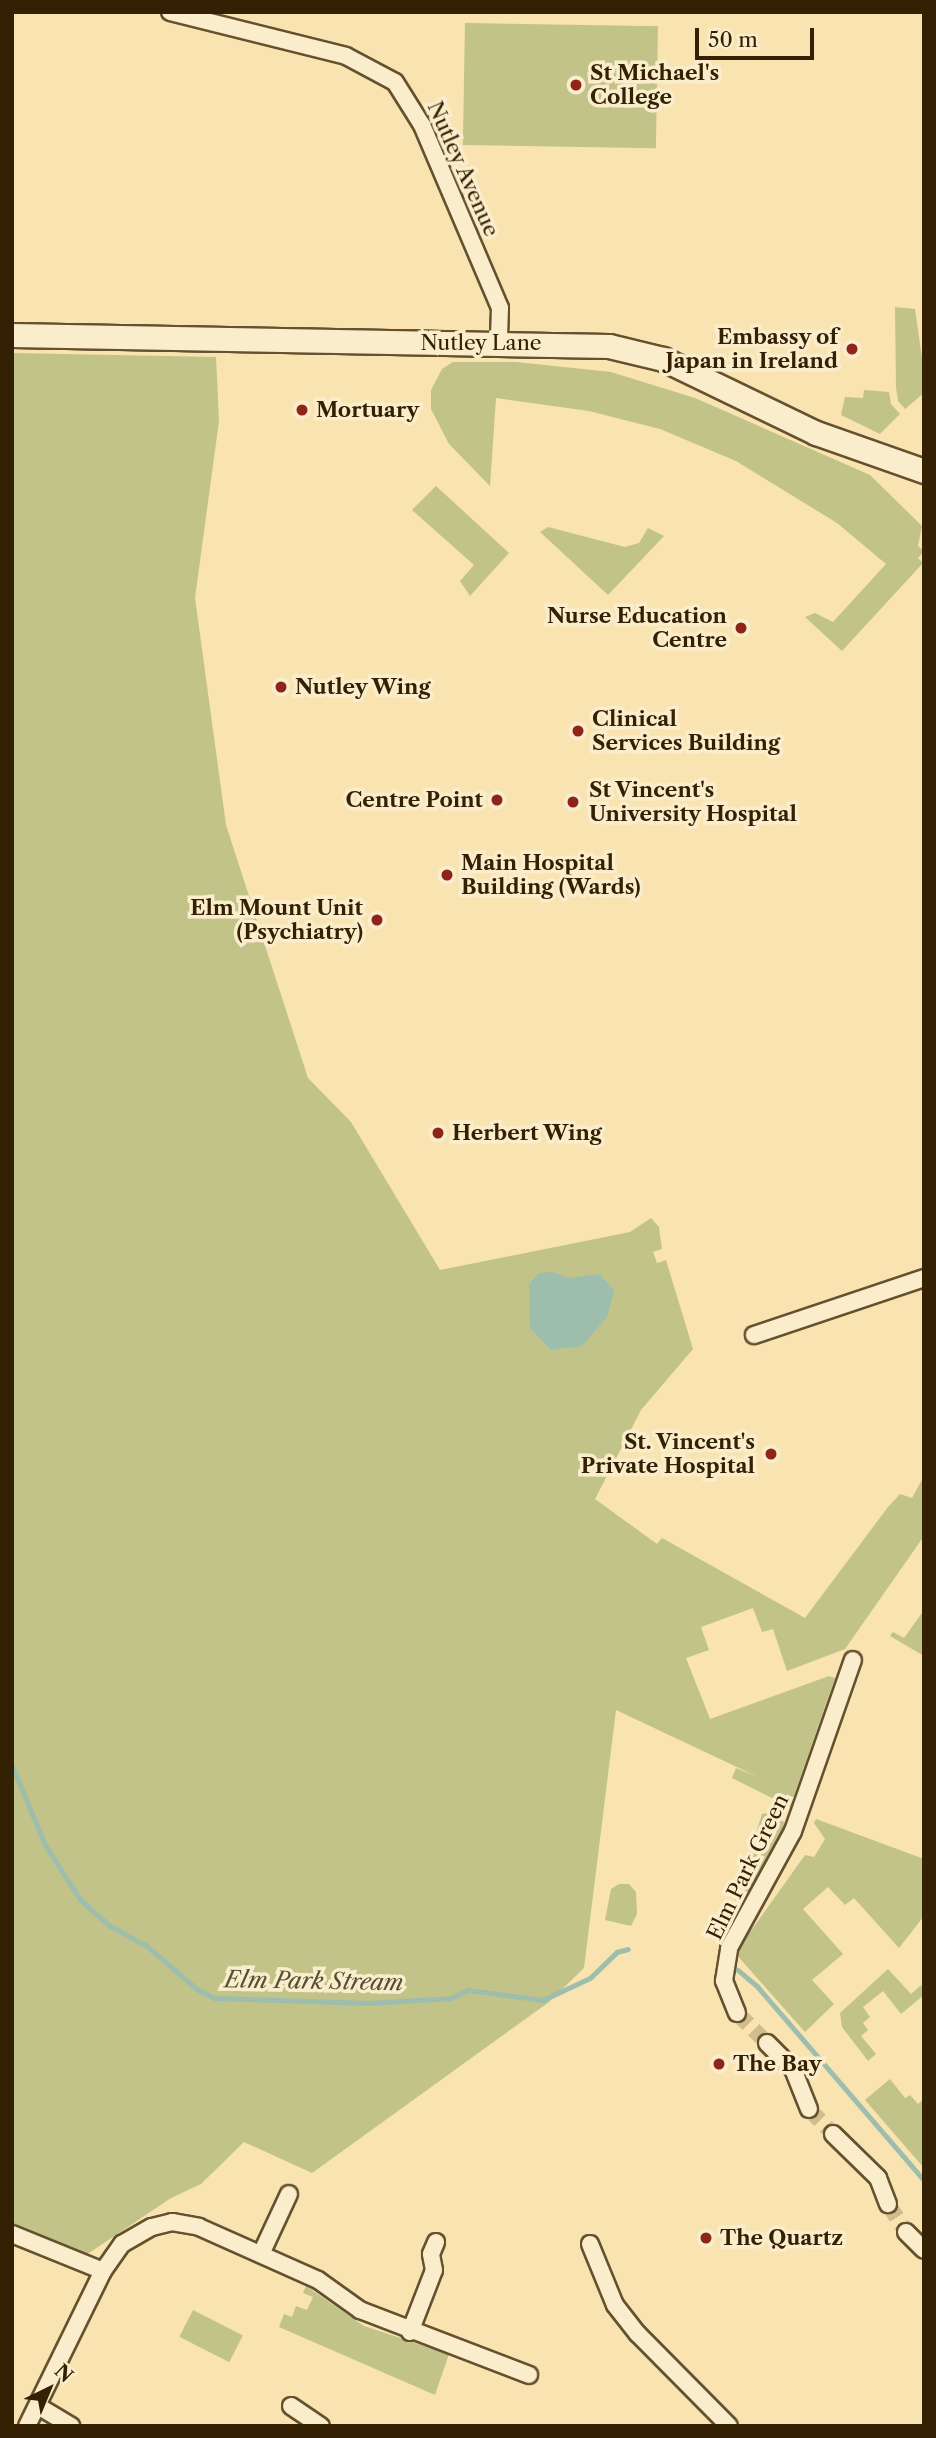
<!DOCTYPE html>
<html>
<head>
<meta charset="utf-8">
<style>
  body { margin:0 }
  #map { position:relative; width:936px; height:2438px; overflow:hidden; background:#f8e3b1; font-family:"Libre Caslon Text",serif }
  div>[style] { position:absolute }
  .green>* { inset:0; background:#c1c389; transform-origin:0 0 }
  .water>* { inset:0; background:#9dbeac }
  .stream>* { height:4.5px; margin:-2.25px; padding:0 2.25px; transform-origin:2.25px; border-radius:2.25px; background:#9dbeac }
  .street-tunnel>* { height:16px; margin-top:-8px; transform-origin:0; background:repeating-linear-gradient(90deg,#d1bc8e 0 16px,transparent 0 24px) }
  .roads { filter:drop-shadow(2px 0 #65512e) drop-shadow(-2px 0 #65512e) drop-shadow(0 2px #65512e) drop-shadow(0 -2px #65512e) }
  .street>* { height:16px; margin:-8px; padding:0 8px; transform-origin:8px; border-radius:8px; background:#faedcc }
  .secondary>* { height:23px; margin:-11.5px; padding:0 11.5px; transform-origin:11.5px; border-radius:11.5px; background:#faedcc }
  .dots>* { width:19px; height:19px; translate:-50% -50%; box-sizing:border-box; border:4px solid #faedcc; border-radius:50% }
  span { translate:-50% -50%; white-space:nowrap; text-align:center; line-height:1.15; -webkit-text-stroke:7px #faedcc; paint-order:stroke }
  .poi-label { font-size:21px; color:#342002; font-weight:700 }
  .left { translate:0 -50%; text-align:left }
  .right { translate:-100% -50%; text-align:right }
  .street-label { font-size:21px; color:#342002 }
  .water-label { font-size:23px; color:#544f35; font-style:italic }
  .frame { position:absolute; inset:0; border:14px solid #342002; pointer-events:none }
  .north { position:absolute; left:14px; top:2354px; width:70px; height:70px; -webkit-text-stroke:5px #faedcc; paint-order:stroke; rotate:43deg; font-size:19px; font-weight:700; line-height:28px; text-align:center; color:#342002 }
  .north::after { content:''; display:block; margin:auto; width:24px; height:32px; background:#342002; clip-path:polygon(50% 0,100% 100%,50% 72%,0 100%) }
  .scale { position:absolute; left:695px; top:28px; width:119px; height:32px; box-sizing:border-box; border:4px solid #342002; border-top:0; padding-left:9px; font-size:21px; line-height:24px; white-space:nowrap; color:#342002; -webkit-text-stroke:5px #faedcc; paint-order:stroke }
</style>
</head>
<body>
<div id="map">
  <div class="green">
    <i style="left:465px;top:23px;width:193px;height:122px;rotate:1deg"></i>
    <i style="clip-path:polygon(895px 307px,915px 309px,924px 372px,924px 393px,905px 409px,898px 401px,896px 387px)"></i>
    <i style="clip-path:polygon(12px 353px,216px 357px,219px 421px,195px 598px,226px 825px,308px 1078px,351px 1122px,440px 1270px,630px 1232px,651px 1218px,659px 1227px,662px 1249px,653px 1252px,657px 1263px,666px 1260px,693px 1349px,641px 1410px,595px 1499px,657px 1544px,662px 1538px,805px 1618px,888px 1507px,900px 1494px,912px 1498px,924px 1476px,924px 1536px,845px 1649px,787px 1671px,773px 1629px,762px 1632px,753px 1608px,701px 1627px,709px 1650px,686px 1658px,710px 1719px,829px 1676px,835px 1678px,790px 1807px,732px 1778px,736px 1768px,758px 1777px,616px 1710px,584px 1968px,549px 2002px,312px 2173px,244px 2142px,201px 2184px,171px 2198px,86px 2255px,12px 2223px)"></i>
    <i style="clip-path:polygon(453px 362px,516px 362px,611px 372px,695px 398px,870px 475px,922px 526px,918px 546px,924px 551px,918px 558px,923px 563px,842px 651px,805px 617px,815px 613px,833px 622px,886px 564px,837px 523px,736px 461px,660px 429px,589px 411px,496px 398px,490px 486px,449px 444px,431px 409px,431px 390px,442px 369px)"></i>
    <i style="clip-path:polygon(864px 390px,889px 392px,891px 404px,900px 414px,880px 434px,841px 415px,845px 397px,863px 398px)"></i>
    <i style="clip-path:polygon(436px 486px,509px 553px,470px 596px,460px 581px,474px 565px,412px 510px)"></i>
    <i style="clip-path:polygon(548px 527px,625px 547px,639px 543px,648px 528px,664px 536px,608px 595px,540px 532px)"></i>
    <i style="clip-path:polygon(924px 1610px,924px 1656px,890px 1636px,893px 1632px,904px 1638px)"></i>
    <i style="clip-path:polygon(767px 1813px,788px 1824px,724px 1936px,762px 1814px)"></i>
    <i style="clip-path:polygon(816px 1819px,924px 1859px,924px 1916px,899px 1948px,854px 1898px,845px 1905px,828px 1887px,803px 1909px,843px 1954px,812px 1980px,834px 2004px,805px 2032px,735px 1953px,805px 1855px,814px 1857px,825px 1839px,814px 1823px)"></i>
    <i style="clip-path:polygon(619px 1884px,629px 1884px,636px 1892px,637px 1914px,631px 1926px,605px 1920px,611px 1889px)"></i>
    <i style="clip-path:polygon(888px 1969px,911px 1994px,921px 1985px,924px 1995px,901px 2014px,883px 1991px,863px 2007px,870px 2017px,863px 2023px,868px 2030px,861px 2036px,876px 2054px,868px 2061px,842px 2027px,840px 2013px)"></i>
    <i style="clip-path:polygon(890px 2079px,905px 2098px,910px 2095px,918px 2104px,924px 2099px,924px 2168px,865px 2100px)"></i>
    <i style="clip-path:polygon(306px 2286px,364px 2326px,449px 2354px,435px 2395px,279px 2327px,284px 2314px,292px 2317px,296px 2306px,307px 2310px,313px 2297px,303px 2293px)"></i>
    <i style="left:193px;top:2310px;width:56px;height:30px;rotate:27deg"></i>
  </div>
  <div class="water">
    <i style="clip-path:polygon(553px 1272px,568px 1278px,599px 1274px,614px 1290px,607px 1317px,582px 1346px,551px 1350px,530px 1328px,529px 1284px,539px 1273px)"></i>
  </div>
  <div class="stream">
    <i style="left:12px;top:1765px;width:88px;rotate:67.2deg"></i>
    <i style="left:46px;top:1846px;width:64px;rotate:57.1deg"></i>
    <i style="left:81px;top:1900px;width:38px;rotate:42deg"></i>
    <i style="left:109px;top:1925px;width:43px;rotate:28.9deg"></i>
    <i style="left:147px;top:1946px;width:66px;rotate:40.7deg"></i>
    <i style="left:197px;top:1989px;width:20px;rotate:27deg"></i>
    <i style="left:215px;top:1998px;width:154px;rotate:1.9deg"></i>
    <i style="left:369px;top:2003px;width:82px;rotate:-3.5deg"></i>
    <i style="left:451px;top:1998px;width:19px;rotate:-25deg"></i>
    <i style="left:468px;top:1990px;width:76px;rotate:7.6deg"></i>
    <i style="left:543px;top:2000px;width:52px;rotate:-25.1deg"></i>
    <i style="left:590px;top:1978px;width:37px;rotate:-44deg"></i>
    <i style="left:617px;top:1952px;width:11px;rotate:-15deg"></i>
    <i style="left:738px;top:1970px;width:26px;rotate:40deg"></i>
    <i style="left:758px;top:1987px;width:255px;rotate:49.3deg"></i>
  </div>
  <div class="street-tunnel">
    <i style="left:737px;top:2013px;width:42px;rotate:45deg"></i>
    <i style="left:809px;top:2109px;width:35px;rotate:46deg"></i>
    <i style="left:888px;top:2204px;width:33px;rotate:57deg"></i>
  </div>
  <div class="roads">
    <div class="street">
      <i style="left:170px;top:12px;width:181px;rotate:14deg"></i>
      <i style="left:346px;top:56px;width:55px;rotate:28deg"></i>
      <i style="left:395px;top:82px;width:51px;rotate:57.9deg"></i>
      <i style="left:422px;top:125px;width:199px;rotate:66.9deg"></i>
      <i style="left:500px;top:308px;width:35px;rotate:92deg"></i>
      <i style="left:754px;top:1335px;width:179px;rotate:-18.5deg"></i>
      <i style="left:737px;top:2013px;width:35px;rotate:-112deg"></i>
      <i style="left:724px;top:1981px;width:33px;rotate:-81deg"></i>
      <i style="left:729px;top:1948px;width:133px;rotate:-61.3deg"></i>
      <i style="left:793px;top:1831px;width:181px;rotate:-70.7deg"></i>
      <i style="left:767px;top:2043px;width:37px;rotate:45deg"></i>
      <i style="left:793px;top:2069px;width:43px;rotate:68.2deg"></i>
      <i style="left:833px;top:2134px;width:63px;rotate:44.4deg"></i>
      <i style="left:878px;top:2178px;width:28px;rotate:69deg"></i>
      <i style="left:906px;top:2232px;width:25px;rotate:45deg"></i>
      <i style="left:12px;top:2234px;width:98px;rotate:22.1deg"></i>
      <i style="left:590px;top:2244px;width:66px;rotate:67.7deg"></i>
      <i style="left:615px;top:2305px;width:37px;rotate:52deg"></i>
      <i style="left:638px;top:2334px;width:129px;rotate:45.3deg"></i>
      <i style="left:261px;top:2254px;width:66px;rotate:-65deg"></i>
      <i style="left:410px;top:2332px;width:66px;rotate:-68.8deg"></i>
      <i style="left:434px;top:2270px;width:16px;rotate:-101deg"></i>
      <i style="left:431px;top:2254px;width:13px;rotate:-67deg"></i>
      <i style="left:38px;top:2406px;width:39px;rotate:31deg"></i>
      <i style="left:291px;top:2406px;width:36px;rotate:34deg"></i>
      <i style="left:27px;top:2426px;width:173px;rotate:-63.9deg"></i>
      <i style="left:103px;top:2271px;width:33px;rotate:-55deg"></i>
      <i style="left:122px;top:2244px;width:34px;rotate:-30deg"></i>
      <i style="left:152px;top:2227px;width:21px;rotate:-14deg"></i>
      <i style="left:172px;top:2222px;width:27px;rotate:10deg"></i>
      <i style="left:199px;top:2227px;width:130px;rotate:24deg"></i>
      <i style="left:318px;top:2280px;width:52px;rotate:35.5deg"></i>
      <i style="left:360px;top:2310px;width:181px;rotate:21deg"></i>
    </div>
    <div class="secondary">
      <i style="left:12px;top:335px;width:597px;rotate:1.06deg"></i>
      <i style="left:609px;top:346px;width:56px;rotate:13.5deg"></i>
      <i style="left:663px;top:359px;width:170px;rotate:25.8deg"></i>
      <i style="left:816px;top:433px;width:114px;rotate:19.4deg"></i>
    </div>
  </div>
  <div class="dots">
    <i style="left:576px;top:85px;background:#8f2418"></i>
    <i style="left:852px;top:349px;background:#8f2418"></i>
    <i style="left:302px;top:410px;background:#8f2418"></i>
    <i style="left:741px;top:628px;background:#8f2418"></i>
    <i style="left:281px;top:687px;background:#8f2418"></i>
    <i style="left:578px;top:731px;background:#8f2418"></i>
    <i style="left:497px;top:800px;background:#8f2418"></i>
    <i style="left:573px;top:802px;background:#8f2418"></i>
    <i style="left:447px;top:875px;background:#8f2418"></i>
    <i style="left:377px;top:920px;background:#8f2418"></i>
    <i style="left:438px;top:1133px;background:#8f2418"></i>
    <i style="left:771px;top:1454px;background:#8f2418"></i>
    <i style="left:719px;top:2064px;background:#8f2418"></i>
    <i style="left:706px;top:2238px;background:#8f2418"></i>
  </div>
  <div class="poi-label">
    <span class="left" style="left:590px;top:85px">St Michael's<br>College</span>
    <span class="right" style="left:838px;top:349px">Embassy of<br>Japan in Ireland</span>
    <span class="left" style="left:316px;top:410px">Mortuary</span>
    <span class="right" style="left:727px;top:628px">Nurse Education<br>Centre</span>
    <span class="left" style="left:295px;top:687px">Nutley Wing</span>
    <span class="left" style="left:592px;top:731px">Clinical<br>Services Building</span>
    <span class="left" style="left:589px;top:802px">St Vincent's<br>University Hospital</span>
    <span class="right" style="left:483px;top:800px">Centre Point</span>
    <span class="left" style="left:461px;top:875px">Main Hospital<br>Building (Wards)</span>
    <span class="right" style="left:363px;top:920px">Elm Mount Unit<br>(Psychiatry)</span>
    <span class="left" style="left:452px;top:1133px">Herbert Wing</span>
    <span class="right" style="left:755px;top:1454px">St. Vincent's<br>Private Hospital</span>
    <span class="left" style="left:733px;top:2064px">The Bay</span>
    <span class="left" style="left:720px;top:2238px">The Quartz</span>
  </div>
  <div class="street-label">
    <span style="left:463px;top:169px;rotate:66deg">Nutley Avenue</span>
    <span style="left:481px;top:343px">Nutley Lane</span>
    <span style="left:748px;top:1867px;rotate:-64deg">Elm Park Green</span>
  </div>
  <div class="water-label">
    <span style="left:314px;top:1981px;rotate:1deg">Elm Park Stream</span>
  </div>
  <div class="frame"></div>
  <div class="north">N</div>
  <div class="scale">50 m</div>
</div>
</body>
</html>
